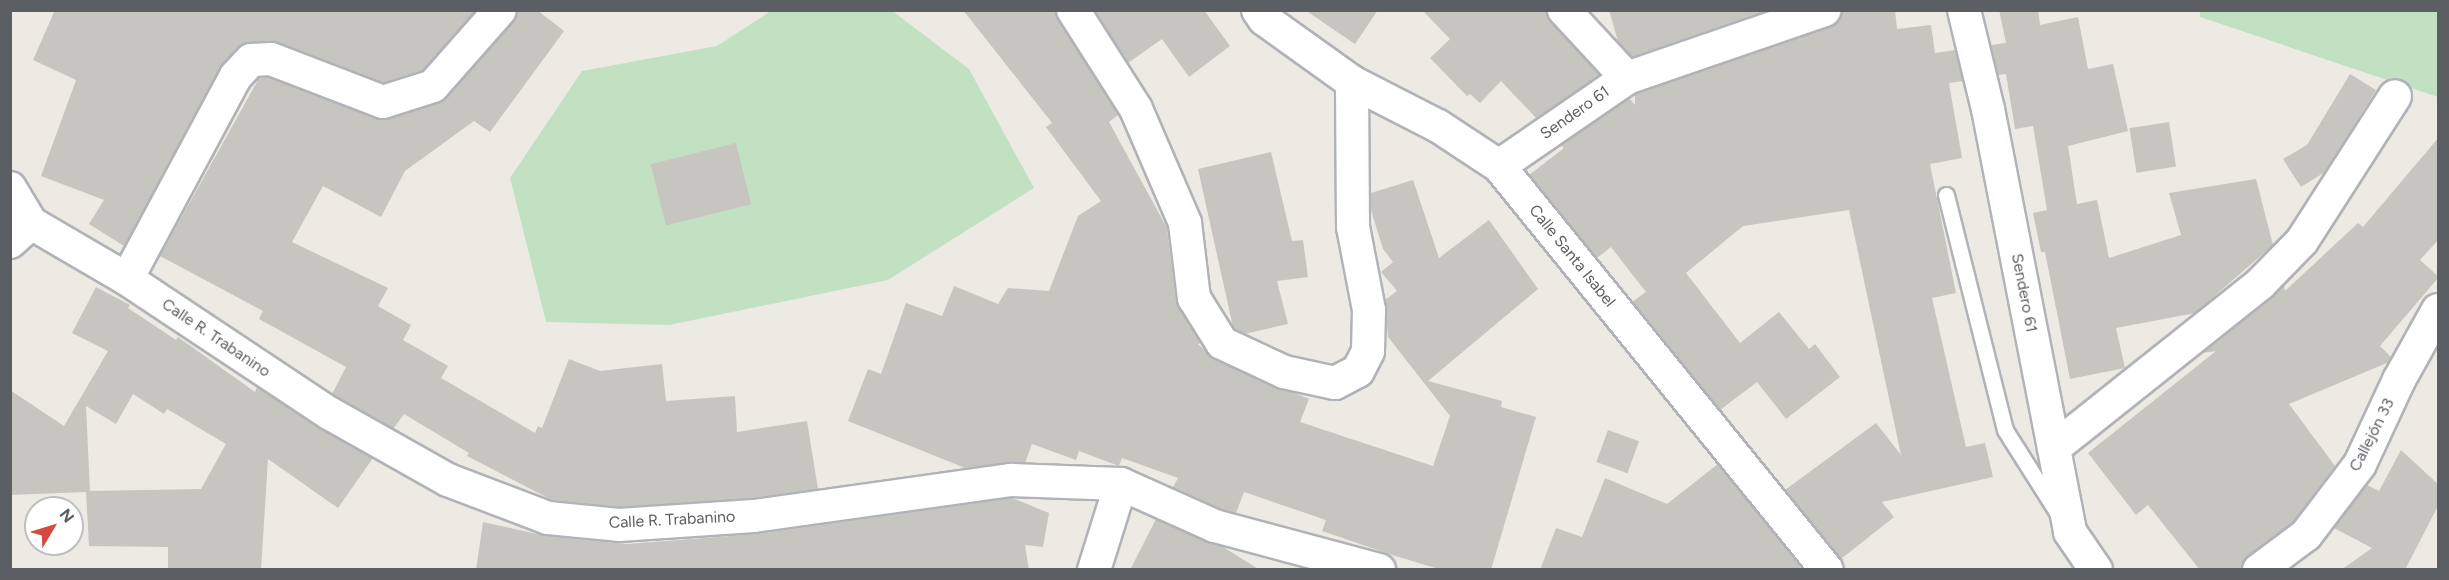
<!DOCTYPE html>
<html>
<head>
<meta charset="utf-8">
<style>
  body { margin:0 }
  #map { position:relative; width:2449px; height:580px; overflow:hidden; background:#eceae3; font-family:Figtree,sans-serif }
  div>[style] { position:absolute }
  .green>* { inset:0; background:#c2e1c2 }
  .building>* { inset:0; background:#c7c5c0; transform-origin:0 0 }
  .roads { filter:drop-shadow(2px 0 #b0b3b7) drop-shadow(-2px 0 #b0b3b7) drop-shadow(0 2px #b0b3b7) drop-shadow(0 -2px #b0b3b7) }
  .lane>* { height:15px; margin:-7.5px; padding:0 7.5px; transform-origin:7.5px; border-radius:7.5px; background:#fff }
  .street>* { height:32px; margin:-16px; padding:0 16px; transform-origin:16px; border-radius:16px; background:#fff }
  span { translate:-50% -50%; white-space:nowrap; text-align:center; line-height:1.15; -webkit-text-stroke:6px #fff; paint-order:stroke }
  .street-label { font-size:16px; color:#5b5e62 }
  .frame { position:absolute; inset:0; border:12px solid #5b5e62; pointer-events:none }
  .north { position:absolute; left:24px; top:496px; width:60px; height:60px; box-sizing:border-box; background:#fff; border:2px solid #bdbfc0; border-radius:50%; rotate:52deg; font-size:16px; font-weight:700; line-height:24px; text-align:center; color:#5b5e62 }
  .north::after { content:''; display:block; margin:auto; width:21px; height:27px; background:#d44a41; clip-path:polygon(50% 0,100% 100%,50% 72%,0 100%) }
</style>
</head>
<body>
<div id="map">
  <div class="green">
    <i style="clip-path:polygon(891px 10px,969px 69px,1034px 188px,888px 280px,669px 325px,546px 322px,510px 178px,582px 71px,717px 46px,771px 11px)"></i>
    <i style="clip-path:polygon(2200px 10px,2438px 11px,2438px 97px,2200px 17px)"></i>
  </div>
  <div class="building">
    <i style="clip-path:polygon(55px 10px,476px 10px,423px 70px,384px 83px,277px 42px,250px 42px,239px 47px,220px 67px,124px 246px,89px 224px,104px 200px,41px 176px,76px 80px,33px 60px)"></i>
    <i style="clip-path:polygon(518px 10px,537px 10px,564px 31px,490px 132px,474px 121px,405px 171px,381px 217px,323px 186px,292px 242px,388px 288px,378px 306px,411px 325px,403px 340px,448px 366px,441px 378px,535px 433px,538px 426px,542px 428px,569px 359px,600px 371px,662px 364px,666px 401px,735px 396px,737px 432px,807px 421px,818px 489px,752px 498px,619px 507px,552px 500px,467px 456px,469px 453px,404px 414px,393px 429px,338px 398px,332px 394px,346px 367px,259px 319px,263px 311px,160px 256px,259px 78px,268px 77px,377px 119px,388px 119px,447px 98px,513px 22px)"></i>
    <i style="clip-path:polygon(963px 10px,1055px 10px,1118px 115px,1109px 122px,1167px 228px,1176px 301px,1201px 343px,1198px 344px,1214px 359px,1309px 399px,1300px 422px,1433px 466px,1450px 416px,1388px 337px,1385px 300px,1397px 291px,1381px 272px,1393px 262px,1383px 249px,1371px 210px,1371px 193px,1413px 180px,1439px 258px,1489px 220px,1538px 289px,1428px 381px,1502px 401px,1501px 407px,1536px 417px,1491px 570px,1442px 570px,1392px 555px,1322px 531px,1326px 520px,1244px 492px,1236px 513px,1221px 509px,1173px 487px,1178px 478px,1122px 458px,1119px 466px,1079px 451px,1076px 460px,1032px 444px,1025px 463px,965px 468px,848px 421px,868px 369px,881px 374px,906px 303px,942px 316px,954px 286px,998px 304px,1008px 288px,1049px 291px,1078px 216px,1101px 201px,1046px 127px,1052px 123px)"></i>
    <i style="clip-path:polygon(1095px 10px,1204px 10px,1230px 46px,1189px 77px,1162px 39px,1128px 63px)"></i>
    <i style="clip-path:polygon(1305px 10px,1378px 10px,1355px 44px)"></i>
    <i style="clip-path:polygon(1422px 10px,1546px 10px,1551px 22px,1600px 75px,1536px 118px,1501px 81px,1480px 103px,1470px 94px,1467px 96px,1430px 58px,1450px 39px)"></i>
    <i style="clip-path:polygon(1609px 10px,1768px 10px,1632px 57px,1618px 42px)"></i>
    <i style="clip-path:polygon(1843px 10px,1895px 10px,1897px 29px,1931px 25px,1935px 53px,1955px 50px,1963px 81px,1949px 83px,1962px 158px,1930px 164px,1956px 293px,1932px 298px,1966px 447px,1985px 443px,1993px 477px,1882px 502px,1894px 517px,1841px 559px,1785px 490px,1876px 423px,1901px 455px,1849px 210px,1743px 226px,1686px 273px,1740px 343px,1779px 312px,1809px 349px,1815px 344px,1840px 377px,1786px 419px,1757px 382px,1720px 410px,1632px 302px,1646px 292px,1611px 247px,1597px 258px,1529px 175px,1564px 148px,1561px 145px,1629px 98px,1635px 105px,1635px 94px,1831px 27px,1839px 21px)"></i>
    <i style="clip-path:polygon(1999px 10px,2038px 10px,2040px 25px,2078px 17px,2088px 69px,2113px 64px,2128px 131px,2068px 146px,2077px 204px,2097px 200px,2109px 258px,2181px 235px,2169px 193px,2256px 179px,2273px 245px,2195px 313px,2116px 328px,2125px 368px,2070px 379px,2045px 252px,2041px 252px,2033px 213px,2047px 210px,2033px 126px,2015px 129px,2006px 74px,1998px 75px,1991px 45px,2006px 43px)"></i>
    <i style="clip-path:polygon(2350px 74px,2376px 90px,2325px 172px,2301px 187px,2283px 159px,2307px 145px)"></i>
    <i style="left:2169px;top:122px;width:45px;height:40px;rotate:81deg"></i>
    <i style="clip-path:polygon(2439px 137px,2439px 239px,2420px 260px,2439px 277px,2380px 346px,2391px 357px,2389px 362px,2289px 404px,2335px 466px,2293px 522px,2248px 556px,2240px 570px,2200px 570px,2148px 505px,2136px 515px,2088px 453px,2216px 351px,2202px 353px,2284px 285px,2285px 291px,2358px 223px,2363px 227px)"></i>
    <i style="left:736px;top:143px;width:63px;height:88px;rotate:76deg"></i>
    <i style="clip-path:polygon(1271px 152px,1292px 241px,1303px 240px,1308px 277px,1277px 281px,1288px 324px,1244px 334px,1233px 327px,1198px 169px)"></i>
    <i style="clip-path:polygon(evenodd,96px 287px,130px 305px,128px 308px,176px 340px,178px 337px,255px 392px,257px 387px,373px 458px,338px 508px,268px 459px,261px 570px,168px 570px,168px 547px,89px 546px,86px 492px,10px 495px,10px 390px,64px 426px,108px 351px,72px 333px,96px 287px,133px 394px,164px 414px,167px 409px,226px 444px,201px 489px,90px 491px,86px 406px,116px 424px,133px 394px)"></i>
    <i style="left:1608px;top:430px;width:33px;height:34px;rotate:20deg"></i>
    <i style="clip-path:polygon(2401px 450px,2439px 485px,2439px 504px,2405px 570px,2341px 570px,2372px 548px,2334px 528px,2367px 485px,2379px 491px)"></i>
    <i style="clip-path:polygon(1718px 464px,1803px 570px,1540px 570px,1556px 528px,1582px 537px,1605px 478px,1667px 504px)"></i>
    <i style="clip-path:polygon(1012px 498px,1049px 513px,1043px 547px,1025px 545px,1029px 570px,476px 570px,483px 522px,546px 536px,627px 544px,756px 534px)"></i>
    <i style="clip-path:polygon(1156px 519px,1223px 547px,1260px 570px,1130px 570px)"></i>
  </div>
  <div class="roads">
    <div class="lane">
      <i style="left:1946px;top:195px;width:242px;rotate:75.9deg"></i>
      <i style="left:2005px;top:430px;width:97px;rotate:57.6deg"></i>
    </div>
    <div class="street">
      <i style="left:1073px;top:10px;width:117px;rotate:57.5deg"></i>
      <i style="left:1136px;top:109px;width:124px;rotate:66.7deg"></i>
      <i style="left:1185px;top:223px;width:76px;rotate:83.2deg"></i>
      <i style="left:1194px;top:298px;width:53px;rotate:58.1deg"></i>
      <i style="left:1222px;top:343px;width:68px;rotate:25.1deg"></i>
      <i style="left:1284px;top:372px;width:52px;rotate:12.2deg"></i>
      <i style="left:1335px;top:383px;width:26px;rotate:-28deg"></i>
      <i style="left:1358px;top:371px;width:22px;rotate:-63deg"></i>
      <i style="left:1368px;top:351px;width:41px;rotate:-88.6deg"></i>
      <i style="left:1369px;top:310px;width:85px;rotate:-100.9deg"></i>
      <i style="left:1353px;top:227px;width:145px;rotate:-90.4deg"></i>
      <i style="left:1258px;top:10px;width:11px;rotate:56deg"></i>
      <i style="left:1264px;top:19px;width:108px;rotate:35.6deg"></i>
      <i style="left:1352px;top:82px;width:97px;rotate:27.1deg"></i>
      <i style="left:1438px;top:126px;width:73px;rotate:33.3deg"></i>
      <i style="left:1499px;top:166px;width:520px;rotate:50.93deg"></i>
      <i style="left:1564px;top:10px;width:93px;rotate:47.2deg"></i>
      <i style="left:1964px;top:10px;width:102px;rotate:76.4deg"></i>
      <i style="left:1988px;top:109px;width:431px;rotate:79deg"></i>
      <i style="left:2070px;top:532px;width:46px;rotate:55.6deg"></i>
      <i style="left:1499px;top:166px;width:155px;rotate:-34.5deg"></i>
      <i style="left:1627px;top:78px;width:209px;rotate:-19deg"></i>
      <i style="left:10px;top:188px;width:41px;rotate:59deg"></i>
      <i style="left:31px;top:223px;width:111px;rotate:30.3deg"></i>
      <i style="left:127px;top:279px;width:242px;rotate:33.6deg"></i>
      <i style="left:329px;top:413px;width:137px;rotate:29.4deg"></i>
      <i style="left:448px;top:480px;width:107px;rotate:20.8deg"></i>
      <i style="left:548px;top:518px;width:71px;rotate:5.6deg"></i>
      <i style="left:619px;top:525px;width:135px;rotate:-3.8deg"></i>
      <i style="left:754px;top:516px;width:260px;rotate:-8deg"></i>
      <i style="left:1011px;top:480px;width:110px;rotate:2.1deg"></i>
      <i style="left:1121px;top:484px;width:103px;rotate:24.1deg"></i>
      <i style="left:1215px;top:526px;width:170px;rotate:15deg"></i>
      <i style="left:10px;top:242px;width:28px;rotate:-42deg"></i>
      <i style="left:127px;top:279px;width:230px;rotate:-61.8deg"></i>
      <i style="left:236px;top:76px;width:22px;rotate:-47deg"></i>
      <i style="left:251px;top:60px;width:20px;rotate:-3deg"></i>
      <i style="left:271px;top:59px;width:120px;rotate:21deg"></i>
      <i style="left:383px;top:102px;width:52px;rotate:-17.7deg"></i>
      <i style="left:433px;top:86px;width:101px;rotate:-48.6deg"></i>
      <i style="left:2054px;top:448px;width:263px;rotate:-38.5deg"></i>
      <i style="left:2260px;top:284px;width:60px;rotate:-45.7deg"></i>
      <i style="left:2302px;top:241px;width:172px;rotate:-57.3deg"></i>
      <i style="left:1094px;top:570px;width:90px;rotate:-72.6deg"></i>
      <i style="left:2259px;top:570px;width:59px;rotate:-36.7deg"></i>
      <i style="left:2306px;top:535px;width:89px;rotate:-52.7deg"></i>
      <i style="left:2360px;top:464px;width:93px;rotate:-65.1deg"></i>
      <i style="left:2399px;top:380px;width:80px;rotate:-60.9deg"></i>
    </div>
  </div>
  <div class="street-label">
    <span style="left:1575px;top:113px;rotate:-35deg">Sendero 61</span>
    <span style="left:1572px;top:256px;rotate:51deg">Calle Santa Isabel</span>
    <span style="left:2024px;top:293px;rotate:79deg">Sendero 61</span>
    <span style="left:216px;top:338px;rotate:34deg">Calle R. Trabanino</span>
    <span style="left:2372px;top:435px;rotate:-63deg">Callejón 33</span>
    <span style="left:672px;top:520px;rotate:-3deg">Calle R. Trabanino</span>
  </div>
  <div class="frame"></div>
  <div class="north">N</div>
</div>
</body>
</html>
